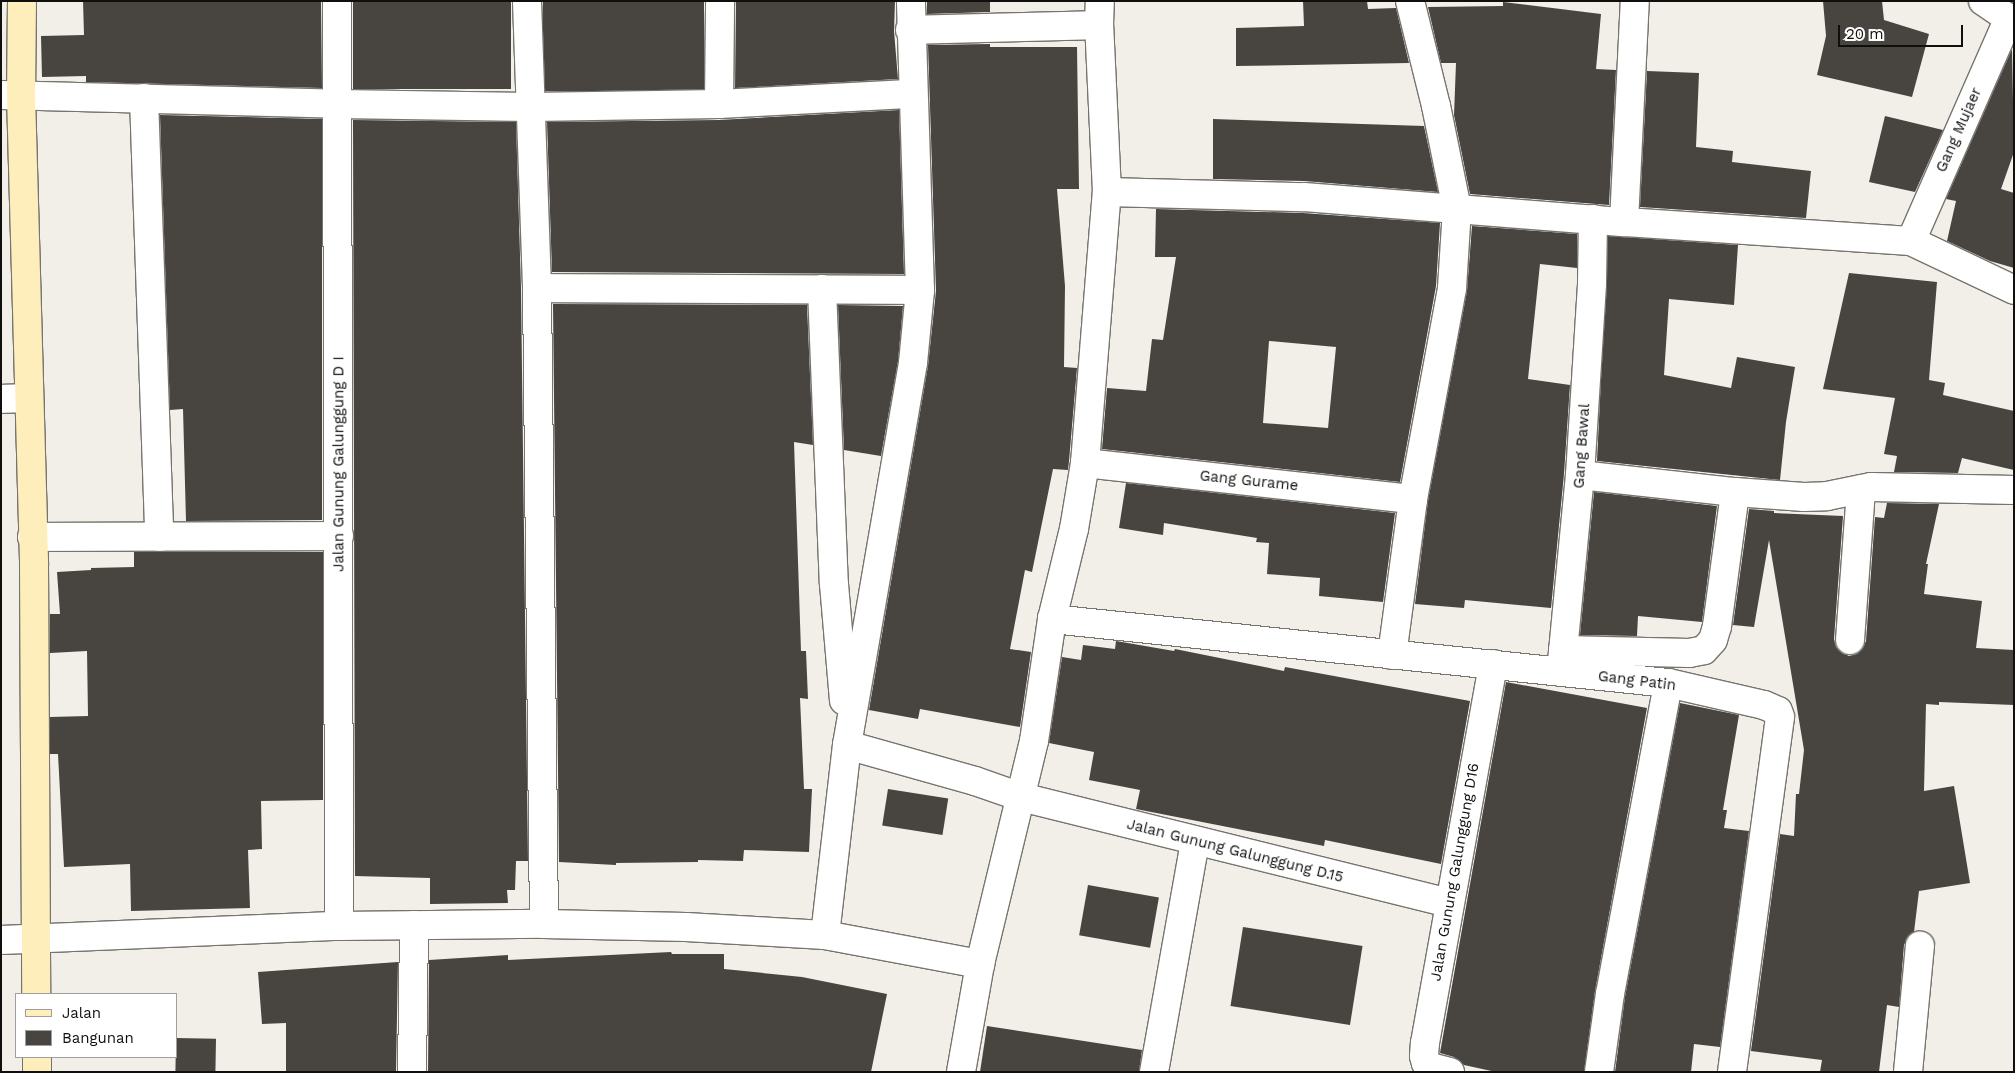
<!DOCTYPE html>
<html>
<head>
<meta charset="utf-8">
<style>
  body { margin:0 }
  #map { position:relative; width:2015px; height:1073px; overflow:hidden; background:#f2eee8; font-family:"Work Sans",sans-serif }
  div>[style] { position:absolute }
  .building>* { inset:0; background:#484540; transform-origin:0 0 }
  .roads { filter:drop-shadow(1px 0 #77746e) drop-shadow(-1px 0 #77746e) drop-shadow(0 1px #77746e) drop-shadow(0 -1px #77746e) }
  .street>* { height:28px; margin:-14px; padding:0 14px; transform-origin:14px; border-radius:14px; background:#fff }
  .secondary>* { height:28px; margin:-14px; padding:0 14px; transform-origin:14px; border-radius:14px; background:#fdeebb }
  span { translate:-50% -50%; white-space:nowrap; text-align:center; line-height:1.15; -webkit-text-stroke:5px #fff; paint-order:stroke }
  .street-label { font-size:15px; color:#100f0d }
  .frame { position:absolute; inset:0; border:2px solid #100f0d; pointer-events:none }
  .legend { position:absolute; left:15px; top:993px; width:162px; height:65px; box-sizing:border-box; background:#fff; border:1px solid #9f9f9e; margin:0; padding:6px 9px; list-style:none; font-size:15px; color:#100f0d }
  .legend li { display:flex; align-items:center; gap:10px; height:25px }
  .legend b { width:25px; border:1px solid #9f9f9e }
  .scale { position:absolute; left:1838px; top:25px; width:125px; height:22px; box-sizing:border-box; border:2px solid #100f0d; border-top:0; padding-left:6px; font-size:15px; line-height:18px; white-space:nowrap; color:#100f0d; -webkit-text-stroke:4px #fff; paint-order:stroke }
</style>
</head>
<body>
<div id="map">
  <div class="building">
    <i style="clip-path:polygon(83px 1px,321px 1px,322px 88px,86px 82px,86px 76px,42px 77px,41px 36px,84px 35px)"></i>
    <i style="left:353px;top:1px;width:158px;height:88px"></i>
    <i style="left:543px;top:1px;width:161px;height:90px"></i>
    <i style="clip-path:polygon(736px 1px,895px 1px,894px 31px,898px 79px,735px 88px)"></i>
    <i style="clip-path:polygon(927px 1px,990px 1px,990px 12px,927px 14px)"></i>
    <i style="clip-path:polygon(1303px 1px,1367px 1px,1368px 9px,1396px 8px,1409px 63px,1236px 66px,1236px 28px,1304px 26px)"></i>
    <i style="clip-path:polygon(1823px 1px,1882px 1px,1884px 20px,1929px 34px,1912px 97px,1817px 75px,1826px 36px)"></i>
    <i style="clip-path:polygon(1503px 2px,1601px 14px,1596px 69px,1616px 70px,1609px 205px,1470px 194px,1454px 115px,1456px 63px,1441px 63px,1428px 7px,1503px 6px)"></i>
    <i style="clip-path:polygon(990px 44px,990px 47px,1077px 47px,1079px 189px,1057px 189px,1065px 286px,1064px 367px,1077px 368px,1069px 461px,1068px 470px,1053px 469px,1032px 572px,1025px 570px,1010px 649px,1031px 652px,1020px 727px,920px 709px,918px 719px,869px 710px,928px 366px,936px 291px,928px 45px)"></i>
    <i style="clip-path:polygon(2012px 49px,2014px 152px,2001px 189px,2014px 193px,2014px 268px,1990px 261px,1947px 241px,1956px 201px,1946px 199px)"></i>
    <i style="clip-path:polygon(1647px 71px,1699px 73px,1696px 147px,1733px 151px,1732px 162px,1811px 171px,1806px 218px,1640px 207px)"></i>
    <i style="clip-path:polygon(899px 110px,904px 274px,552px 272px,547px 122px,719px 120px)"></i>
    <i style="clip-path:polygon(160px 115px,322px 119px,322px 520px,186px 521px,183px 409px,170px 410px)"></i>
    <i style="clip-path:polygon(1885px 116px,1943px 130px,1915px 192px,1869px 182px)"></i>
    <i style="clip-path:polygon(1213px 119px,1424px 126px,1438px 192px,1304px 181px,1213px 179px)"></i>
    <i style="clip-path:polygon(353px 120px,516px 122px,521px 288px,528px 861px,516px 861px,515px 890px,507px 890px,508px 903px,430px 904px,430px 878px,355px 876px)"></i>
    <i style="clip-path:polygon(evenodd,1156px 209px,1303px 213px,1440px 223px,1436px 286px,1400px 482px,1102px 449px,1107px 388px,1146px 391px,1152px 339px,1163px 340px,1176px 257px,1155px 257px,1156px 209px,1269px 341px,1336px 347px,1328px 428px,1263px 423px,1269px 341px)"></i>
    <i style="clip-path:polygon(1472px 226px,1577px 234px,1577px 268px,1540px 264px,1528px 379px,1570px 385px,1564px 474px,1551px 608px,1465px 600px,1464px 608px,1415px 604px,1428px 501px,1467px 291px)"></i>
    <i style="clip-path:polygon(1608px 236px,1738px 245px,1734px 305px,1669px 299px,1664px 375px,1731px 388px,1737px 357px,1795px 367px,1786px 422px,1780px 480px,1597px 461px)"></i>
    <i style="clip-path:polygon(1849px 273px,1937px 282px,1929px 380px,1945px 383px,1943px 395px,2014px 411px,2014px 470px,1962px 458px,1958px 473px,1894px 472px,1897px 456px,1884px 454px,1895px 398px,1823px 389px)"></i>
    <i style="clip-path:polygon(553px 304px,807px 305px,813px 445px,794px 442px,801px 651px,806px 651px,808px 699px,800px 698px,804px 789px,812px 789px,809px 852px,744px 850px,743px 861px,698px 860px,698px 862px,616px 863px,616px 865px,559px 862px)"></i>
    <i style="clip-path:polygon(838px 305px,903px 306px,898px 361px,881px 456px,844px 450px)"></i>
    <i style="clip-path:polygon(1126px 483px,1395px 513px,1383px 602px,1319px 596px,1320px 578px,1267px 574px,1269px 543px,1256px 542px,1257px 538px,1164px 523px,1163px 535px,1119px 528px)"></i>
    <i style="clip-path:polygon(1594px 492px,1717px 506px,1702px 622px,1638px 616px,1637px 636px,1580px 635px)"></i>
    <i style="clip-path:polygon(1887px 503px,1939px 504px,1926px 564px,1928px 564px,1924px 594px,1982px 601px,1976px 648px,2014px 650px,2014px 705px,1939px 702px,1939px 705px,1926px 704px,1924px 791px,1954px 786px,1970px 883px,1919px 891px,1914px 932px,1908px 937px,1904px 945px,1899px 1007px,1887px 1005px,1879px 1072px,1820px 1072px,1822px 1060px,1751px 1051px,1780px 834px,1794px 836px,1796px 794px,1799px 794px,1804px 750px,1769px 540px,1754px 627px,1733px 625px,1749px 509px,1774px 511px,1774px 513px,1843px 516px,1834px 639px,1836px 647px,1842px 653px,1849px 656px,1857px 654px,1863px 648px,1866px 641px,1875px 517px,1884px 518px)"></i>
    <i style="clip-path:polygon(134px 552px,323px 552px,323px 800px,261px 801px,262px 849px,248px 850px,250px 908px,131px 911px,130px 864px,64px 867px,58px 754px,50px 754px,50px 717px,88px 716px,87px 651px,50px 653px,50px 614px,60px 614px,57px 572px,91px 570px,91px 568px,134px 567px)"></i>
    <i style="clip-path:polygon(1116px 641px,1174px 651px,1175px 649px,1284px 671px,1285px 667px,1470px 701px,1441px 864px,1325px 840px,1324px 846px,1136px 809px,1140px 790px,1089px 780px,1094px 752px,1049px 743px,1062px 657px,1081px 660px,1083px 645px,1115px 649px)"></i>
    <i style="clip-path:polygon(1506px 682px,1647px 708px,1595px 991px,1584px 1072px,1496px 1072px,1464px 1065px,1454px 1057px,1440px 1053px)"></i>
    <i style="clip-path:polygon(1680px 703px,1739px 715px,1723px 810px,1727px 810px,1724px 828px,1749px 831px,1720px 1047px,1694px 1044px,1691px 1072px,1615px 1072px,1625px 997px)"></i>
    <i style="left:888px;top:789px;width:61px;height:37px;rotate:9deg"></i>
    <i style="left:1088px;top:885px;width:72px;height:51px;rotate:10deg"></i>
    <i style="left:1243px;top:927px;width:121px;height:80px;rotate:9deg"></i>
    <i style="clip-path:polygon(671px 952px,672px 954px,724px 954px,724px 969px,802px 977px,887px 994px,871px 1072px,428px 1072px,429px 960px,508px 955px,508px 960px)"></i>
    <i style="clip-path:polygon(398px 962px,396px 1072px,286px 1072px,286px 1023px,262px 1024px,258px 972px)"></i>
    <i style="clip-path:polygon(987px 1026px,1142px 1050px,1139px 1072px,980px 1072px)"></i>
    <i style="left:176px;top:1038px;width:40px;height:34px;rotate:1deg"></i>
  </div>
  <div class="roads">
    <div class="street">
      <i style="left:337px;top:1px;width:925px;rotate:89.88deg"></i>
      <i style="left:527px;top:1px;width:287px;rotate:88deg"></i>
      <i style="left:537px;top:288px;width:383px;rotate:0.3deg"></i>
      <i style="left:1983px;top:1px;width:37px;rotate:34deg"></i>
      <i style="left:910px;top:30px;width:189px;rotate:-1.5deg"></i>
      <i style="left:1px;top:95px;width:337px;rotate:1.5deg"></i>
      <i style="left:338px;top:104px;width:193px;rotate:0.9deg"></i>
      <i style="left:531px;top:107px;width:188px;rotate:-0.9deg"></i>
      <i style="left:719px;top:104px;width:194px;rotate:-3deg"></i>
      <i style="left:144px;top:98px;width:439px;rotate:88deg"></i>
      <i style="left:719px;top:104px;width:103px;rotate:-89.4deg"></i>
      <i style="left:1107px;top:192px;width:197px;rotate:1.5deg"></i>
      <i style="left:1304px;top:197px;width:321px;rotate:4.5deg"></i>
      <i style="left:1624px;top:222px;width:288px;rotate:3.8deg"></i>
      <i style="left:1911px;top:241px;width:114px;rotate:25.4deg"></i>
      <i style="left:1624px;top:222px;width:221px;rotate:-87.2deg"></i>
      <i style="left:1911px;top:241px;width:241px;rotate:-66.3deg"></i>
      <i style="left:537px;top:288px;width:636px;rotate:89.37deg"></i>
      <i style="left:822px;top:289px;width:295px;rotate:87.7deg"></i>
      <i style="left:834px;top:584px;width:117px;rotate:85.1deg"></i>
      <i style="left:1px;top:399px;width:27px;rotate:-2deg"></i>
      <i style="left:1085px;top:463px;width:330px;rotate:6.3deg"></i>
      <i style="left:1580px;top:475px;width:156px;rotate:6.3deg"></i>
      <i style="left:1735px;top:492px;width:69px;rotate:4.1deg"></i>
      <i style="left:1804px;top:497px;width:23px;rotate:-2deg"></i>
      <i style="left:1827px;top:496px;width:45px;rotate:-11.6deg"></i>
      <i style="left:1871px;top:487px;width:143px;rotate:1.2deg"></i>
      <i style="left:32px;top:537px;width:307px;rotate:-0.2deg"></i>
      <i style="left:1052px;top:619px;width:619px;rotate:5.93deg"></i>
      <i style="left:1668px;top:683px;width:98px;rotate:12.9deg"></i>
      <i style="left:1764px;top:705px;width:15px;rotate:23deg"></i>
      <i style="left:1778px;top:711px;width:6px;rotate:72deg"></i>
      <i style="left:1780px;top:717px;width:358px;rotate:97.7deg"></i>
      <i style="left:1850px;top:640px;width:151px;rotate:-85.8deg"></i>
      <i style="left:1563px;top:650px;width:126px;rotate:1.4deg"></i>
      <i style="left:1689px;top:653px;width:15px;rotate:-11deg"></i>
      <i style="left:1704px;top:650px;width:13px;rotate:-48deg"></i>
      <i style="left:1713px;top:640px;width:15px;rotate:-74deg"></i>
      <i style="left:1717px;top:626px;width:135px;rotate:-82.3deg"></i>
      <i style="left:1392px;top:655px;width:157px;rotate:-82.3deg"></i>
      <i style="left:1413px;top:499px;width:215px;rotate:-79.5deg"></i>
      <i style="left:1452px;top:288px;width:79px;rotate:-86.4deg"></i>
      <i style="left:1457px;top:209px;width:105px;rotate:-101.5deg"></i>
      <i style="left:1436px;top:106px;width:108px;rotate:-103.9deg"></i>
      <i style="left:1561px;top:672px;width:198px;rotate:-84.5deg"></i>
      <i style="left:1580px;top:475px;width:192px;rotate:-86.4deg"></i>
      <i style="left:1592px;top:283px;width:64px;rotate:-89.1deg"></i>
      <i style="left:847px;top:745px;width:133px;rotate:15.7deg"></i>
      <i style="left:975px;top:781px;width:49px;rotate:19.2deg"></i>
      <i style="left:1021px;top:797px;width:441px;rotate:13.9deg"></i>
      <i style="left:825px;top:935px;width:191px;rotate:-83.4deg"></i>
      <i style="left:847px;top:745px;width:388px;rotate:-80.2deg"></i>
      <i style="left:913px;top:363px;width:73px;rotate:-84.5deg"></i>
      <i style="left:920px;top:290px;width:289px;rotate:-91.8deg"></i>
      <i style="left:1px;top:940px;width:338px;rotate:-2.4deg"></i>
      <i style="left:339px;top:926px;width:205px;rotate:-0.6deg"></i>
      <i style="left:544px;top:924px;width:142px;rotate:1.2deg"></i>
      <i style="left:686px;top:927px;width:139px;rotate:3.3deg"></i>
      <i style="left:825px;top:935px;width:158px;rotate:10.6deg"></i>
      <i style="left:412px;top:1072px;width:147px;rotate:-89.2deg"></i>
      <i style="left:961px;top:1072px;width:110px;rotate:-80deg"></i>
      <i style="left:980px;top:964px;width:229px;rotate:-76.4deg"></i>
      <i style="left:1034px;top:741px;width:123px;rotate:-81.6deg"></i>
      <i style="left:1052px;top:619px;width:93px;rotate:-76.3deg"></i>
      <i style="left:1074px;top:529px;width:67px;rotate:-80.5deg"></i>
      <i style="left:1085px;top:463px;width:272px;rotate:-85.4deg"></i>
      <i style="left:1107px;top:192px;width:167px;rotate:-92.7deg"></i>
      <i style="left:1099px;top:25px;width:24px;rotate:-88deg"></i>
      <i style="left:1154px;top:1072px;width:235px;rotate:-79.9deg"></i>
      <i style="left:1450px;top:1072px;width:21px;rotate:-166deg"></i>
      <i style="left:1430px;top:1067px;width:6px;rotate:-135deg"></i>
      <i style="left:1426px;top:1063px;width:7px;rotate:-106deg"></i>
      <i style="left:1424px;top:1056px;width:13px;rotate:-86deg"></i>
      <i style="left:1425px;top:1043px;width:385px;rotate:-79.8deg"></i>
      <i style="left:1599px;top:1072px;width:79px;rotate:-82deg"></i>
      <i style="left:1610px;top:994px;width:316px;rotate:-79.4deg"></i>
      <i style="left:1908px;top:1072px;width:127px;rotate:-84.6deg"></i>
    </div>
    <div class="secondary">
      <i style="left:22px;top:1px;width:94px;rotate:90.6deg"></i>
      <i style="left:21px;top:95px;width:470px;rotate:88.4deg"></i>
      <i style="left:34px;top:565px;width:429px;rotate:89.7deg"></i>
      <i style="left:37px;top:1057px;width:15px;rotate:90deg"></i>
    </div>
  </div>
  <div class="street-label">
    <span style="left:1959px;top:130px;rotate:-66deg">Gang Mujaer</span>
    <span style="left:1582px;top:446px;rotate:-86deg">Gang Bawal</span>
    <span style="left:339px;top:464px;rotate:-90deg">Jalan Gunung Galunggung D I</span>
    <span style="left:1249px;top:481px;rotate:6deg">Gang Gurame</span>
    <span style="left:1637px;top:681px;rotate:7deg">Gang Patin</span>
    <span style="left:1235px;top:851px;rotate:14deg">Jalan Gunung Galunggung D.15</span>
    <span style="left:1455px;top:872px;rotate:-80deg">Jalan Gunung Galunggung D16</span>
  </div>
  <div class="frame"></div>
  <ul class="legend">
  <li><b style="height:6px;background:#fdeebb"></b>Jalan</li>
  <li><b style="height:14px;background:#484540"></b>Bangunan</li>
  </ul>
  <div class="scale">20 m</div>
</div>
</body>
</html>
